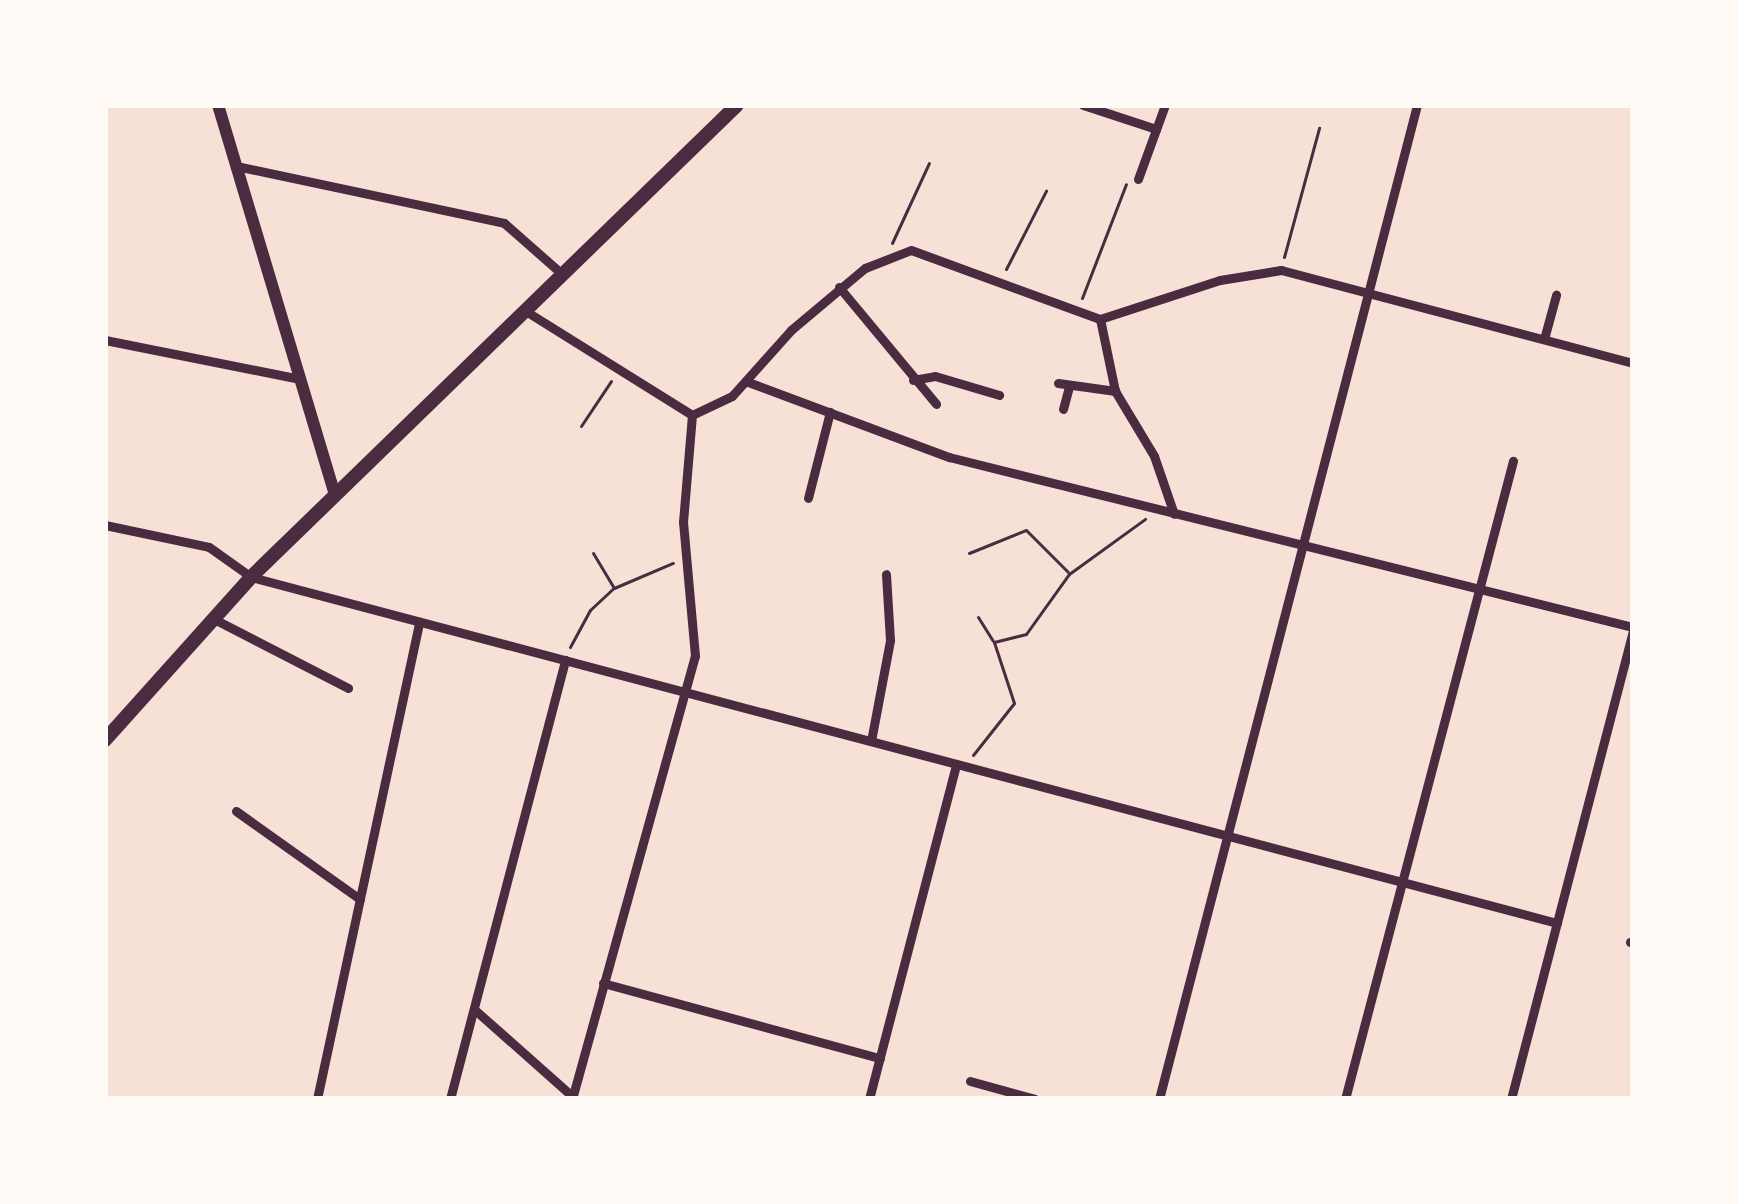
<!DOCTYPE html>
<html>
<head>
<meta charset="utf-8">
<style>
  body { margin:0 }
  #map { position:relative; width:1738px; height:1204px; overflow:hidden; background:#f7e1d7; font-family:"Fira Sans",sans-serif }
  div>[style] { position:absolute }
  .path>* { height:3px; margin:-1.5px; padding:0 1.5px; transform-origin:1.5px; border-radius:1.5px; background:#4a2c40 }
  .minor>* { height:9px; margin:-4.5px; padding:0 4.5px; transform-origin:4.5px; border-radius:4.5px; background:#4a2c40 }
  .tertiary>* { height:12px; margin:-6px; padding:0 6px; transform-origin:6px; border-radius:6px; background:#4a2c40 }
  .secondary>* { height:14px; margin:-7px; padding:0 7px; transform-origin:7px; border-radius:7px; background:#4a2c40 }
  span { translate:-50% -50%; white-space:nowrap; text-align:center; line-height:1.15; -webkit-text-stroke:12px #fffaf5; paint-order:stroke }
  .frame { position:absolute; inset:0; border:108px solid #fffaf5; pointer-events:none }
</style>
</head>
<body>
<div id="map">
  <div class="path">
    <i style="left:892px;top:243px;width:88px;rotate:-65.2deg"></i>
    <i style="left:1284px;top:257px;width:134px;rotate:-74.8deg"></i>
    <i style="left:1006px;top:269px;width:88px;rotate:-62.9deg"></i>
    <i style="left:1082px;top:298px;width:122px;rotate:-68.9deg"></i>
    <i style="left:581px;top:426px;width:54px;rotate:-56.3deg"></i>
    <i style="left:593px;top:553px;width:39px;rotate:59deg"></i>
    <i style="left:969px;top:553px;width:61px;rotate:-22deg"></i>
    <i style="left:1026px;top:530px;width:59px;rotate:45deg"></i>
    <i style="left:978px;top:617px;width:28px;rotate:58deg"></i>
    <i style="left:570px;top:647px;width:42px;rotate:-61.6deg"></i>
    <i style="left:590px;top:610px;width:33px;rotate:-43deg"></i>
    <i style="left:614px;top:588px;width:64px;rotate:-23deg"></i>
    <i style="left:973px;top:755px;width:66px;rotate:-51.7deg"></i>
    <i style="left:1014px;top:703px;width:64px;rotate:-108.2deg"></i>
    <i style="left:994px;top:642px;width:33px;rotate:-14deg"></i>
    <i style="left:1026px;top:634px;width:74px;rotate:-54.4deg"></i>
    <i style="left:1069px;top:574px;width:94px;rotate:-35.9deg"></i>
  </div>
  <div class="minor">
    <i style="left:1083px;top:105px;width:77px;rotate:18.2deg"></i>
    <i style="left:236px;top:166px;width:274px;rotate:12deg"></i>
    <i style="left:504px;top:223px;width:77px;rotate:41.3deg"></i>
    <i style="left:1138px;top:179px;width:79px;rotate:-70deg"></i>
    <i style="left:839px;top:287px;width:152px;rotate:50.3deg"></i>
    <i style="left:524px;top:310px;width:198px;rotate:32deg"></i>
    <i style="left:1100px;top:319px;width:74px;rotate:78.2deg"></i>
    <i style="left:1115px;top:391px;width:76px;rotate:59deg"></i>
    <i style="left:1154px;top:456px;width:61px;rotate:71deg"></i>
    <i style="left:1544px;top:339px;width:46px;rotate:-74.7deg"></i>
    <i style="left:105px;top:340px;width:199px;rotate:11.3deg"></i>
    <i style="left:913px;top:380px;width:22px;rotate:-10deg"></i>
    <i style="left:935px;top:376px;width:67px;rotate:16.5deg"></i>
    <i style="left:748px;top:382px;width:215px;rotate:20.5deg"></i>
    <i style="left:949px;top:457px;width:705px;rotate:13.96deg"></i>
    <i style="left:1058px;top:383px;width:58px;rotate:8deg"></i>
    <i style="left:1063px;top:409px;width:24px;rotate:-75deg"></i>
    <i style="left:808px;top:498px;width:89px;rotate:-75.7deg"></i>
    <i style="left:105px;top:525px;width:106px;rotate:11.9deg"></i>
    <i style="left:209px;top:547px;width:52px;rotate:35.5deg"></i>
    <i style="left:251px;top:577px;width:1351px;rotate:14.84deg"></i>
    <i style="left:212px;top:618px;width:153px;rotate:27.2deg"></i>
    <i style="left:871px;top:741px;width:103px;rotate:-79.3deg"></i>
    <i style="left:890px;top:640px;width:66px;rotate:-93.5deg"></i>
    <i style="left:236px;top:811px;width:152px;rotate:35.4deg"></i>
    <i style="left:1630px;top:942px;width:3px"></i>
    <i style="left:603px;top:983px;width:287px;rotate:15.2deg"></i>
    <i style="left:475px;top:1010px;width:131px;rotate:41.6deg"></i>
    <i style="left:970px;top:1081px;width:67px;rotate:15.5deg"></i>
    <i style="left:317px;top:1099px;width:488px;rotate:-77.9deg"></i>
    <i style="left:450px;top:1099px;width:454px;rotate:-75.3deg"></i>
    <i style="left:572px;top:1099px;width:460px;rotate:-74.5deg"></i>
    <i style="left:695px;top:656px;width:135px;rotate:-95.1deg"></i>
    <i style="left:683px;top:522px;width:107px;rotate:-85.2deg"></i>
    <i style="left:692px;top:415px;width:44px;rotate:-25.4deg"></i>
    <i style="left:732px;top:396px;width:89px;rotate:-48.2deg"></i>
    <i style="left:791px;top:330px;width:97px;rotate:-40deg"></i>
    <i style="left:865px;top:268px;width:49px;rotate:-21.4deg"></i>
    <i style="left:911px;top:250px;width:201px;rotate:20.1deg"></i>
    <i style="left:1100px;top:319px;width:126px;rotate:-18deg"></i>
    <i style="left:1220px;top:280px;width:62px;rotate:-9.3deg"></i>
    <i style="left:1281px;top:270px;width:364px;rotate:14.8deg"></i>
    <i style="left:869px;top:1099px;width:346px;rotate:-75.4deg"></i>
    <i style="left:1159px;top:1099px;width:1027px;rotate:-75.45deg"></i>
    <i style="left:1345px;top:1099px;width:660px;rotate:-75.25deg"></i>
    <i style="left:1511px;top:1099px;width:483px;rotate:-75.4deg"></i>
  </div>
  <div class="tertiary">
    <i style="left:218px;top:105px;width:406px;rotate:73.3deg"></i>
  </div>
  <div class="secondary">
    <i style="left:105px;top:740px;width:219px;rotate:-48.1deg"></i>
    <i style="left:251px;top:577px;width:677px;rotate:-44.16deg"></i>
  </div>
  <div class="frame"></div>
</div>
</body>
</html>
